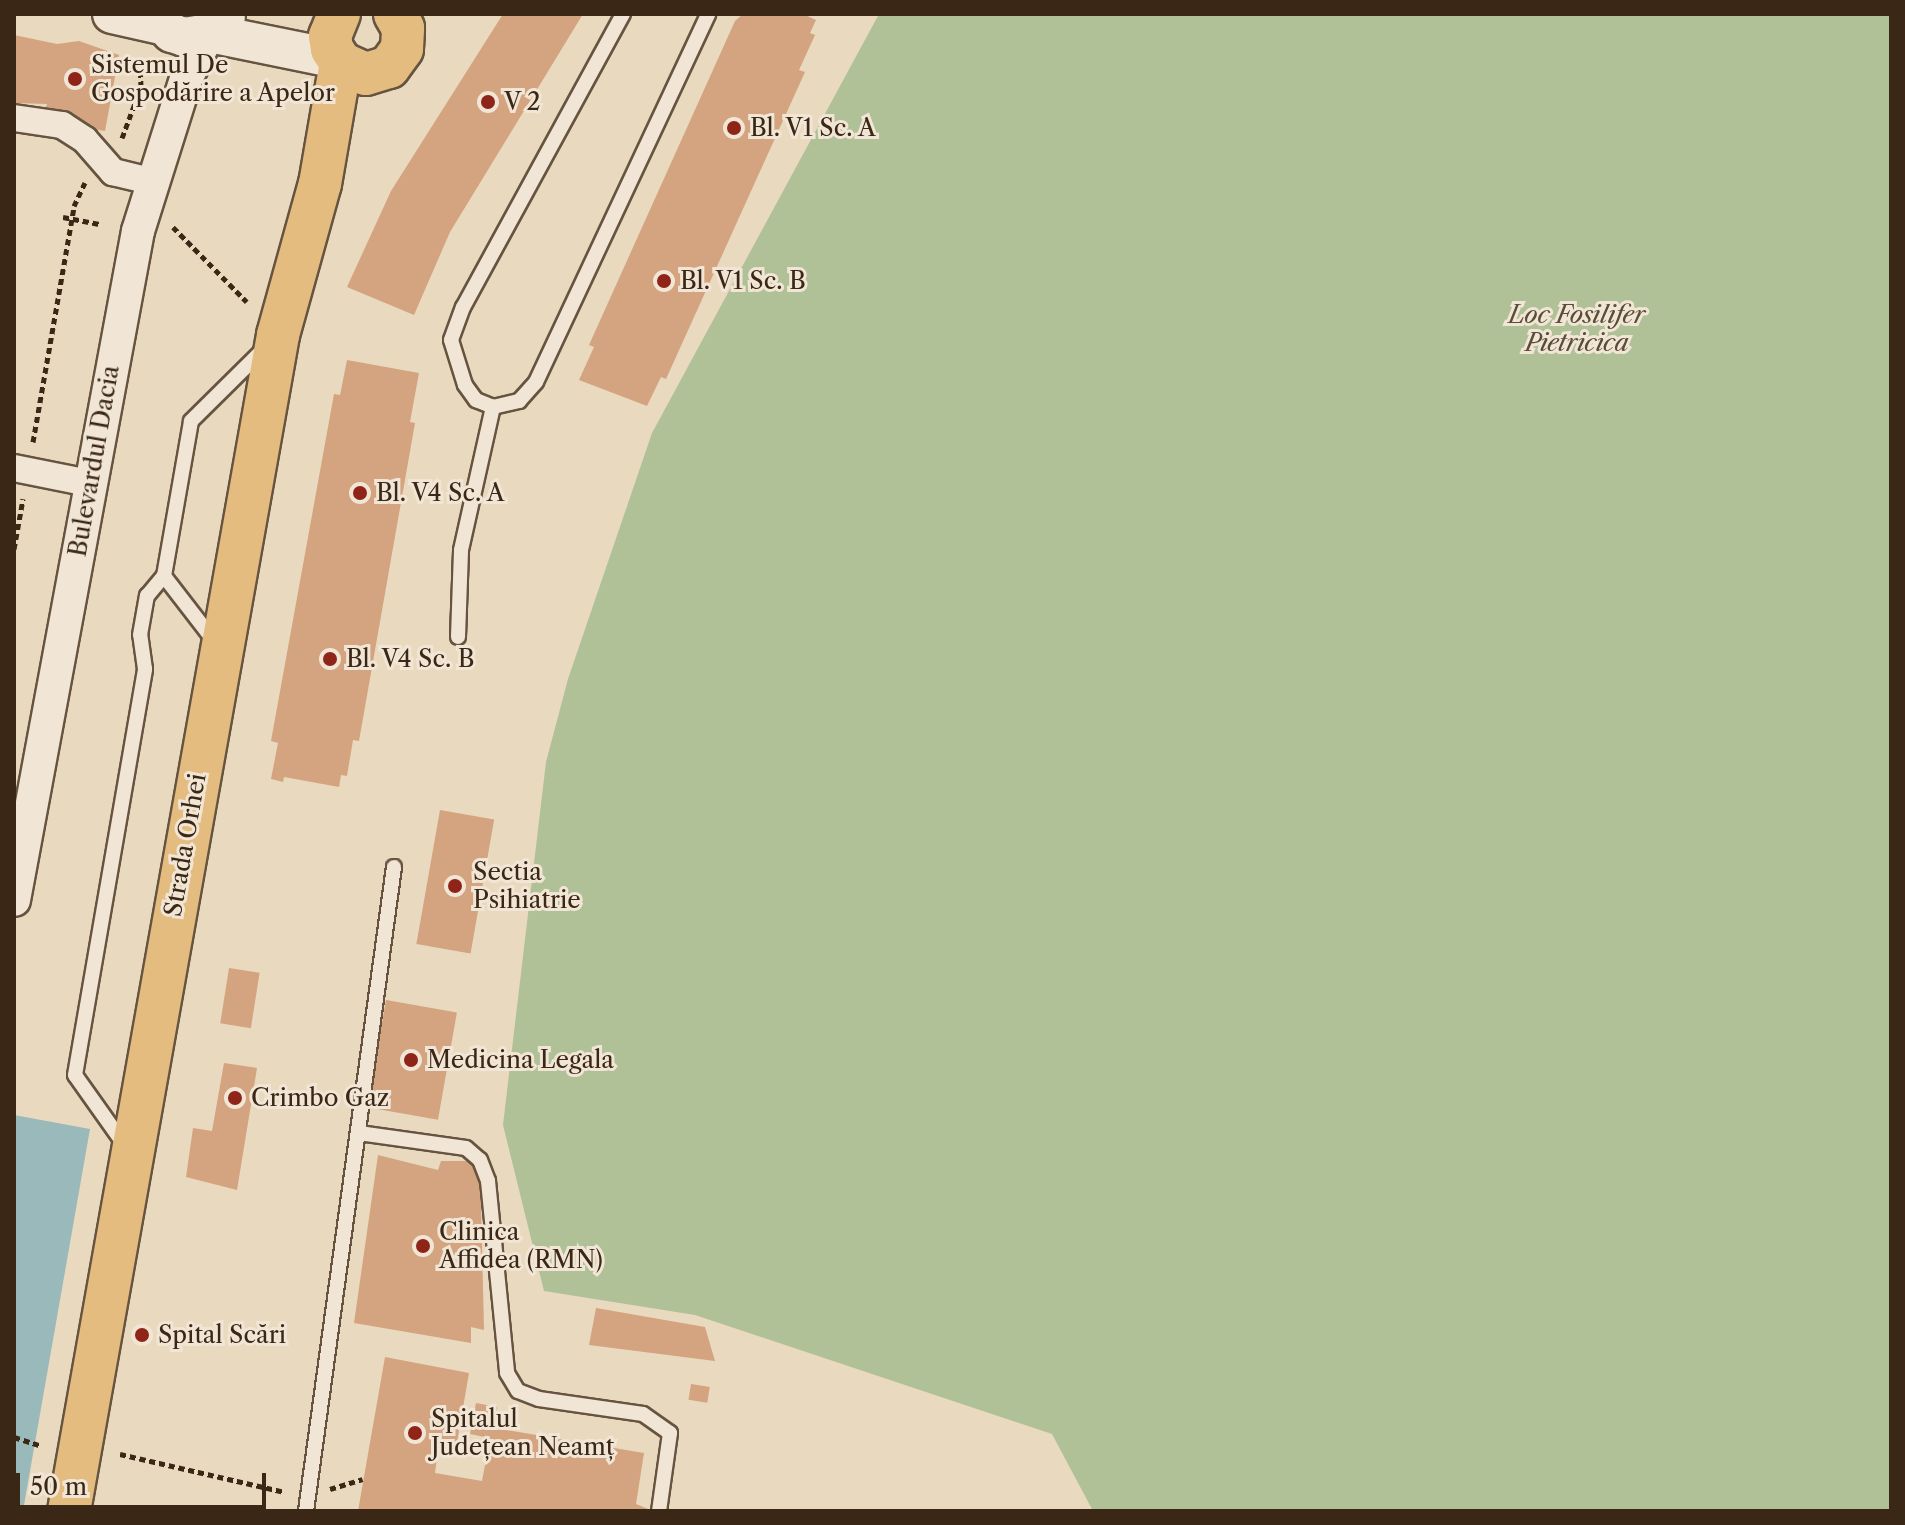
<!DOCTYPE html>
<html>
<head>
<meta charset="utf-8">
<style>
  body { margin:0 }
  #map { position:relative; width:1905px; height:1525px; overflow:hidden; background:#e9d9bf; font-family:"Libre Caslon Text",serif }
  div>[style] { position:absolute }
  .green>* { inset:0; background:#b0c097 }
  .water>* { inset:0; background:#9ab9ba }
  .building>* { inset:0; background:#d3a47f; transform-origin:0 0 }
  .path>* { height:5px; margin-top:-2.5px; transform-origin:0; background:repeating-linear-gradient(90deg,#3a2715 0 6px,transparent 0 10px) }
  .roads { filter:drop-shadow(2px 0 #665440) drop-shadow(-2px 0 #665440) drop-shadow(0 2px #665440) drop-shadow(0 -2px #665440) }
  .service>* { height:14px; margin:-7px; padding:0 7px; transform-origin:7px; border-radius:7px; background:#f1e6d5 }
  .minor>* { height:26px; margin:-13px; padding:0 13px; transform-origin:13px; border-radius:13px; background:#f1e6d5 }
  .tertiary>* { height:32px; margin:-16px; padding:0 16px; transform-origin:16px; border-radius:16px; background:#f1e6d5 }
  .secondary>* { height:38px; margin:-19px; padding:0 19px; transform-origin:19px; border-radius:19px; background:#f1e6d5 }
  .primary>* { height:42px; margin:-21px; padding:0 21px; transform-origin:21px; border-radius:21px; background:#e4bc80 }
  .dots>* { width:22px; height:22px; translate:-50% -50%; box-sizing:border-box; border:4px solid #f1e6d5; border-radius:50% }
  span { translate:-50% -50%; white-space:nowrap; text-align:center; line-height:1.15; -webkit-text-stroke:6px #f1e6d5; paint-order:stroke }
  .poi-label { font-size:24px; color:#3a2715 }
  .left { translate:0 -50%; text-align:left }
  .park-label { font-size:24px; color:#584d36; font-style:italic }
  .street-label { font-size:24px; color:#3a2715 }
  .frame { position:absolute; inset:0; border:16px solid #3a2715; pointer-events:none }
  .scale { position:absolute; left:16px; top:1473px; width:250px; height:36px; box-sizing:border-box; border:4px solid #3a2715; border-top:0; padding-left:10px; font-size:24px; line-height:28px; white-space:nowrap; color:#3a2715; -webkit-text-stroke:6px #f1e6d5; paint-order:stroke }
</style>
</head>
<body>
<div id="map">
  <div class="green">
    <i style="clip-path:polygon(879px 14px,1891px 14px,1891px 1511px,1093px 1511px,1052px 1434px,695px 1315px,544px 1291px,503px 1125px,546px 762px,568px 679px,652px 433px)"></i>
  </div>
  <div class="water">
    <i style="clip-path:polygon(14px 1115px,90px 1129px,23px 1511px,14px 1511px)"></i>
  </div>
  <div class="building">
    <i style="clip-path:polygon(503px 14px,583px 14px,450px 232px,414px 315px,347px 287px,391px 191px)"></i>
    <i style="clip-path:polygon(743px 14px,803px 14px,816px 20px,810px 33px,815px 35px,799px 70px,805px 72px,666px 379px,661px 377px,647px 406px,579px 380px,594px 347px,589px 345px,735px 21px)"></i>
    <i style="clip-path:polygon(14px 35px,57px 44px,79px 41px,119px 55px,105px 131px,71px 126px,45px 112px,47px 104px,14px 103px)"></i>
    <i style="clip-path:polygon(347px 360px,419px 373px,410px 422px,415px 423px,359px 741px,353px 740px,347px 776px,341px 775px,339px 787px,284px 777px,283px 782px,271px 779px,278px 743px,271px 741px,334px 394px,340px 395px)"></i>
    <i style="left:440px;top:810px;width:55px;height:136px;rotate:10deg"></i>
    <i style="left:229px;top:968px;width:31px;height:56px;rotate:9deg"></i>
    <i style="left:386px;top:1000px;width:72px;height:109px;rotate:10deg"></i>
    <i style="clip-path:polygon(224px 1063px,257px 1068px,237px 1190px,186px 1177px,193px 1128px,212px 1131px)"></i>
    <i style="clip-path:polygon(378px 1155px,438px 1170px,441px 1161px,480px 1161px,484px 1330px,471px 1327px,471px 1343px,354px 1323px)"></i>
    <i style="clip-path:polygon(596px 1308px,705px 1327px,715px 1361px,589px 1345px)"></i>
    <i style="clip-path:polygon(385px 1357px,469px 1373px,455px 1454px,438px 1451px,435px 1473px,482px 1481px,490px 1438px,470px 1434px,476px 1403px,497px 1407px,494px 1428px,644px 1453px,636px 1504px,653px 1511px,358px 1511px)"></i>
    <i style="left:691px;top:1384px;width:19px;height:16px;rotate:9deg"></i>
    <i style="left:471px;top:1440px;width:11px;height:10px;rotate:10deg"></i>
  </div>
  <div class="path">
    <i style="left:122px;top:138px;width:54px;rotate:-69.6deg"></i>
    <i style="left:141px;top:87px;width:30px;rotate:-92deg"></i>
    <i style="left:63px;top:217px;width:37px;rotate:11deg"></i>
    <i style="left:173px;top:227px;width:105px;rotate:45.4deg"></i>
    <i style="left:33px;top:442px;width:240px;rotate:-80.1deg"></i>
    <i style="left:74px;top:206px;width:26px;rotate:-65deg"></i>
    <i style="left:14px;top:549px;width:51px;rotate:-79.8deg"></i>
    <i style="left:14px;top:1437px;width:29px;rotate:18deg"></i>
    <i style="left:120px;top:1454px;width:169px;rotate:13deg"></i>
    <i style="left:330px;top:1489px;width:34px;rotate:-17deg"></i>
  </div>
  <div class="roads">
    <div class="service">
      <i style="left:623px;top:14px;width:334px;rotate:118.6deg"></i>
      <i style="left:463px;top:307px;width:35px;rotate:110deg"></i>
      <i style="left:451px;top:340px;width:47px;rotate:72.7deg"></i>
      <i style="left:465px;top:385px;width:19px;rotate:54deg"></i>
      <i style="left:476px;top:400px;width:18px;rotate:22deg"></i>
      <i style="left:493px;top:407px;width:27px;rotate:-13deg"></i>
      <i style="left:519px;top:401px;width:25px;rotate:-48deg"></i>
      <i style="left:536px;top:382px;width:406px;rotate:-64.9deg"></i>
      <i style="left:164px;top:576px;width:83px;rotate:52.3deg"></i>
      <i style="left:458px;top:637px;width:87px;rotate:-88deg"></i>
      <i style="left:461px;top:550px;width:147px;rotate:-77.4deg"></i>
      <i style="left:359px;top:1133px;width:108px;rotate:8deg"></i>
      <i style="left:466px;top:1148px;width:18px;rotate:41deg"></i>
      <i style="left:480px;top:1160px;width:22px;rotate:69deg"></i>
      <i style="left:488px;top:1181px;width:193px;rotate:84.3deg"></i>
      <i style="left:507px;top:1373px;width:21px;rotate:59deg"></i>
      <i style="left:518px;top:1391px;width:22px;rotate:21deg"></i>
      <i style="left:539px;top:1399px;width:105px;rotate:8.2deg"></i>
      <i style="left:643px;top:1414px;width:33px;rotate:35deg"></i>
      <i style="left:670px;top:1433px;width:79px;rotate:98deg"></i>
      <i style="left:126px;top:1147px;width:88px;rotate:-125.3deg"></i>
      <i style="left:75px;top:1075px;width:412px;rotate:-80.2deg"></i>
      <i style="left:145px;top:669px;width:34px;rotate:-98deg"></i>
      <i style="left:140px;top:635px;width:40px;rotate:-80deg"></i>
      <i style="left:147px;top:596px;width:26px;rotate:-50deg"></i>
      <i style="left:164px;top:576px;width:157px;rotate:-80.1deg"></i>
      <i style="left:191px;top:421px;width:105px;rotate:-44.6deg"></i>
      <i style="left:306px;top:1511px;width:650px;rotate:-82.22deg"></i>
    </div>
    <div class="minor">
      <i style="left:14px;top:118px;width:49px;rotate:8.3deg"></i>
      <i style="left:62px;top:125px;width:27px;rotate:33deg"></i>
      <i style="left:85px;top:140px;width:43px;rotate:48.8deg"></i>
      <i style="left:113px;top:172px;width:42px;rotate:13.7deg"></i>
      <i style="left:14px;top:468px;width:76px;rotate:11.3deg"></i>
    </div>
    <div class="tertiary">
      <i style="left:14px;top:900px;width:680px;rotate:-79.5deg"></i>
      <i style="left:138px;top:231px;width:159px;rotate:-72.5deg"></i>
      <i style="left:186px;top:79px;width:51px;rotate:-63.4deg"></i>
    </div>
    <div class="secondary">
      <i style="left:112px;top:14px;width:50px;rotate:12.7deg"></i>
      <i style="left:154px;top:14px;width:26px;rotate:47deg"></i>
      <i style="left:172px;top:33px;width:13px;rotate:18deg"></i>
      <i style="left:184px;top:37px;width:25px;rotate:-9deg"></i>
      <i style="left:209px;top:33px;width:23px;rotate:-43deg"></i>
      <i style="left:209px;top:33px;width:131px;rotate:11.5deg"></i>
    </div>
    <div class="primary">
      <i style="left:339px;top:14px;width:24px;rotate:112deg"></i>
      <i style="left:330px;top:36px;width:13px;rotate:81deg"></i>
      <i style="left:332px;top:49px;width:17px;rotate:57deg"></i>
      <i style="left:341px;top:63px;width:27px;rotate:24deg"></i>
      <i style="left:366px;top:74px;width:24px;rotate:-17deg"></i>
      <i style="left:389px;top:67px;width:22px;rotate:-54deg"></i>
      <i style="left:402px;top:49px;width:21px;rotate:-87deg"></i>
      <i style="left:403px;top:28px;width:16px;rotate:-120deg"></i>
      <i style="left:69px;top:1511px;width:1194px;rotate:-79.92deg"></i>
      <i style="left:278px;top:335px;width:157px;rotate:-74.5deg"></i>
      <i style="left:320px;top:184px;width:123px;rotate:-80.2deg"></i>
    </div>
  </div>
  <div class="dots">
    <i style="left:75px;top:79px;background:#8f2418"></i>
    <i style="left:488px;top:102px;background:#8f2418"></i>
    <i style="left:734px;top:128px;background:#8f2418"></i>
    <i style="left:664px;top:281px;background:#8f2418"></i>
    <i style="left:360px;top:493px;background:#8f2418"></i>
    <i style="left:330px;top:659px;background:#8f2418"></i>
    <i style="left:455px;top:886px;background:#8f2418"></i>
    <i style="left:411px;top:1060px;background:#8f2418"></i>
    <i style="left:235px;top:1098px;background:#8f2418"></i>
    <i style="left:423px;top:1246px;background:#8f2418"></i>
    <i style="left:142px;top:1335px;background:#8f2418"></i>
    <i style="left:415px;top:1433px;background:#8f2418"></i>
  </div>
  <div class="poi-label">
    <span class="left" style="left:91px;top:79px">Sistemul De<br>Gospodărire a Apelor</span>
    <span class="left" style="left:504px;top:102px">V 2</span>
    <span class="left" style="left:750px;top:128px">Bl. V1 Sc. A</span>
    <span class="left" style="left:680px;top:281px">Bl. V1 Sc. B</span>
    <span class="left" style="left:376px;top:493px">Bl. V4 Sc. A</span>
    <span class="left" style="left:346px;top:659px">Bl. V4 Sc. B</span>
    <span class="left" style="left:473px;top:886px">Sectia<br>Psihiatrie</span>
    <span class="left" style="left:427px;top:1060px">Medicina Legala</span>
    <span class="left" style="left:251px;top:1098px">Crimbo Gaz</span>
    <span class="left" style="left:439px;top:1246px">Clinica<br>Affidea (RMN)</span>
    <span class="left" style="left:158px;top:1335px">Spital Scări</span>
    <span class="left" style="left:431px;top:1433px">Spitalul<br>Județean Neamț</span>
  </div>
  <div class="park-label">
    <span style="left:1577px;top:329px">Loc Fosilifer<br>Pietricica</span>
  </div>
  <div class="street-label">
    <span style="left:94px;top:461px;rotate:-80deg">Bulevardul Dacia</span>
    <span style="left:185px;top:845px;rotate:-80deg">Strada Orhei</span>
  </div>
  <div class="frame"></div>
  <div class="scale">50 m</div>
</div>
</body>
</html>
